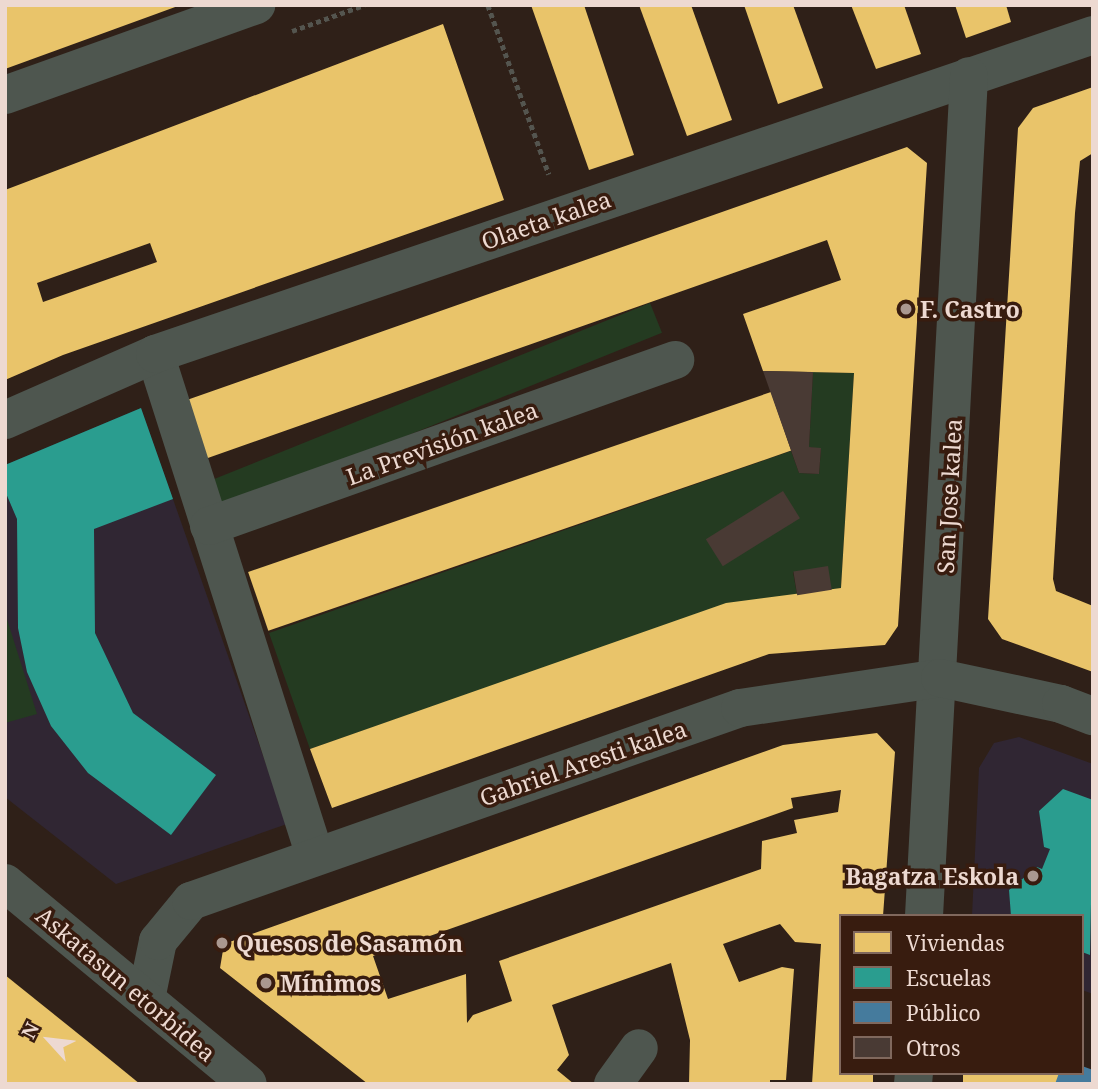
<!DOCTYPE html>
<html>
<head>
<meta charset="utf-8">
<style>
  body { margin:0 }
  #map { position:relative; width:1098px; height:1089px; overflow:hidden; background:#2f2018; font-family:"Noto Serif",serif }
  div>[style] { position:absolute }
  .education>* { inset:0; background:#302633 }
  .green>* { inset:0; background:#243b21; transform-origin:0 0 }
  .homes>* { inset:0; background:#e9c46a; transform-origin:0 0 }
  .schools>* { inset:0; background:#2a9d8f }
  .public>* { inset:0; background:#457b9d }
  .building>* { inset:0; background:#493a34; transform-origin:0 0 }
  .path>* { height:4.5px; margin-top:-2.25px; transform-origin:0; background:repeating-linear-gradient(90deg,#54554f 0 5px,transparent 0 8.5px) }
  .pedestrian>* { height:38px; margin:-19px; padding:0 19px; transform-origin:19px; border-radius:19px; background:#4e564f }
  .minor>* { height:38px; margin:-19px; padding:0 19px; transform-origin:19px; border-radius:19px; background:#4e564f }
  .tertiary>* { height:38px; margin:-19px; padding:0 19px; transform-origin:19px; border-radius:19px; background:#4e564f }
  .dots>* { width:19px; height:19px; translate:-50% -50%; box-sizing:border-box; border:4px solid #381c0f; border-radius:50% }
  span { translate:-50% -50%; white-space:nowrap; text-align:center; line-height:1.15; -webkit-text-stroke:7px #381c0f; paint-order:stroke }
  .street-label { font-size:23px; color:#edd9d1 }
  .poi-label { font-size:23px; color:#edd9d1; font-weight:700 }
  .left { translate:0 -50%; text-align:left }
  .right { translate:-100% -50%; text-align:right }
  .frame { position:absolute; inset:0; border:7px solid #edd9d1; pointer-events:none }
  .legend { position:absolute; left:839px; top:914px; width:245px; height:161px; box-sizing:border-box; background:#381c0f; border:2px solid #80685d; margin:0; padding:9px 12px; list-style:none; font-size:21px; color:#edd9d1 }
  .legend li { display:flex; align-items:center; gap:14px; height:35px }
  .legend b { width:35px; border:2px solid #80685d }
  .north { position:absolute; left:14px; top:1005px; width:70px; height:70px; -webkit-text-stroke:5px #381c0f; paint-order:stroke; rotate:297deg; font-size:19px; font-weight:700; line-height:28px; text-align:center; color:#edd9d1 }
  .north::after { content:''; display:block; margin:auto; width:24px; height:32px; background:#edd9d1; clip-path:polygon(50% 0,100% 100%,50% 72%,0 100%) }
</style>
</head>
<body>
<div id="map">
  <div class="education">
    <i style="clip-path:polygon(141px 408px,287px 824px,116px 884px,5px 797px,5px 465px)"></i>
    <i style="clip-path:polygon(1019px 737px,1093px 764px,1093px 994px,1082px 990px,1082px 916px,972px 916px,979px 768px,994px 743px)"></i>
  </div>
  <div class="green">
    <i style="left:650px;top:303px;width:32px;height:472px;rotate:68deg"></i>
    <i style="clip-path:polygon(813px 372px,854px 373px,841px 588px,832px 590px,793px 572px,797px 595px,518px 677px,310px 749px,269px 633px,791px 451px,799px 473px,819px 474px,821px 449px,809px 447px)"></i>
    <i style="clip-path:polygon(5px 613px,37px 714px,5px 723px)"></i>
  </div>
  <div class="homes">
    <i style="clip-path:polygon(5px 5px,178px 5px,178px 6px,5px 69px)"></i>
    <i style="clip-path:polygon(531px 5px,584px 5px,634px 155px,589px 170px)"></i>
    <i style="clip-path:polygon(639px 5px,691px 5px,732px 120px,687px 136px)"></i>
    <i style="clip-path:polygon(744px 5px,793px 5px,823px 88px,778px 104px)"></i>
    <i style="clip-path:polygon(851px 5px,904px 5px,921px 54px,876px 69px)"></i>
    <i style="clip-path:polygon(955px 5px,1006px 5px,1011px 22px,966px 38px)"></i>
    <i style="clip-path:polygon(evenodd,443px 24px,504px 200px,63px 355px,5px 380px,5px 190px,443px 24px,150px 243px,157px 262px,43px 302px,37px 283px,150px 243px)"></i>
    <i style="clip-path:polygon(1093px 87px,1093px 153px,1080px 161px,1075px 213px,1053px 579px,1056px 591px,1093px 606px,1093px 672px,1002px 639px,988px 619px,1018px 128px,1033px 108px)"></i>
    <i style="clip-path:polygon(907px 147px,927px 163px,898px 626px,885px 645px,769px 654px,332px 808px,310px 749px,726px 603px,841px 588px,854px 373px,763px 371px,743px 314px,841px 280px,827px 240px,205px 459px,184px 401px)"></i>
    <i style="left:771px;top:392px;width:62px;height:553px;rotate:71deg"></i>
    <i style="clip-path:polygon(evenodd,877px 733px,895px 752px,883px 916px,841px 916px,841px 1073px,873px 1073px,873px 1084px,812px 1084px,821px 944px,795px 942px,780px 924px,723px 944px,739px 982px,782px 967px,794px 969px,786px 1080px,770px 1080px,770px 1084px,689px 1084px,690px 1040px,671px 963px,552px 1005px,569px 1055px,557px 1070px,574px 1084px,368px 1084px,220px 968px,224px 944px,783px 745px,877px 733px,841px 790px,838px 812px,794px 820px,797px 833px,762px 841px,761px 869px,499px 961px,512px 1001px,473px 1015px,467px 1023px,466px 974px,388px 999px,373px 956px,793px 808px,791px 798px,841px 790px)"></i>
    <i style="clip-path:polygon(5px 975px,86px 1040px,140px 1084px,5px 1084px)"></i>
    <i style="left:963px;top:1073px;width:96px;height:11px"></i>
  </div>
  <div class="schools">
    <i style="clip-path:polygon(141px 408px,173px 499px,94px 529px,95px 633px,133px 713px,216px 775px,171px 835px,88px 773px,51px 726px,27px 672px,18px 628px,17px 519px,5px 491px,5px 465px)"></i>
    <i style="clip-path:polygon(1063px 789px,1093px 800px,1090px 955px,1082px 952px,1082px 916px,1011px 916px,1009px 890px,1037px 867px,1042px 869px,1050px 849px,1044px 847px,1039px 811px)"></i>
  </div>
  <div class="public">
    <i style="clip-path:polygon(1082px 1066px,1093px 1070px,1093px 1084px,1055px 1084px,1059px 1073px,1082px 1073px)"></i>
  </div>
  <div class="building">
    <i style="clip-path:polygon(763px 371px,813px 372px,809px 447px,821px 448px,819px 474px,799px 473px)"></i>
    <i style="left:783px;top:491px;width:32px;height:91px;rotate:58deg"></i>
    <i style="left:828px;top:566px;width:24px;height:35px;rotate:81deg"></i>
  </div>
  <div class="path">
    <i style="left:488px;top:5px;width:180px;rotate:70.2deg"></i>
    <i style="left:292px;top:31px;width:77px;rotate:-19.9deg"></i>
  </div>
  <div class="pedestrian">
    <i style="left:5px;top:95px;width:267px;rotate:-19.7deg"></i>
  </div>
  <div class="minor">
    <i style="left:155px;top:354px;width:527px;rotate:72.32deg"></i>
    <i style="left:5px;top:420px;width:164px;rotate:-23.7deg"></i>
    <i style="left:155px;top:354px;width:991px;rotate:-18.78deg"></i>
    <i style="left:209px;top:526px;width:495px;rotate:-19.6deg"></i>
    <i style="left:924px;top:916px;width:841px;rotate:-86.93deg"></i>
    <i style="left:146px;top:999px;width:59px;rotate:-78.3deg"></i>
    <i style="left:158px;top:941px;width:52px;rotate:-50.5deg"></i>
    <i style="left:191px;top:901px;width:582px;rotate:-19.37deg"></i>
    <i style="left:740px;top:708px;width:202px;rotate:-8.5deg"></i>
    <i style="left:940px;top:678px;width:124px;rotate:12.1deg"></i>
    <i style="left:1061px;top:704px;width:34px;rotate:21deg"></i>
    <i style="left:613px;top:1084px;width:44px;rotate:-54.2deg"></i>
    <i style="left:913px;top:1084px;width:11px;rotate:-85deg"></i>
  </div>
  <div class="tertiary">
    <i style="left:5px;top:883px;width:315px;rotate:39.6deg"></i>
  </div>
  <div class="dots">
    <i style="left:906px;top:309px;background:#aa9890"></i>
    <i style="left:1033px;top:876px;background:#aa9890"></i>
    <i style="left:222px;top:943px;background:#aa9890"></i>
    <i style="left:266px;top:983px;background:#aa9890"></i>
  </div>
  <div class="street-label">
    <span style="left:546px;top:220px;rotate:-19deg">Olaeta kalea</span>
    <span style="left:442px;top:443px;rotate:-20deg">La Previsión kalea</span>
    <span style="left:949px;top:496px;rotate:-87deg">San Jose kalea</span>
    <span style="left:583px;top:763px;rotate:-19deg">Gabriel Aresti kalea</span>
    <span style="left:126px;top:984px;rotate:40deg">Askatasun etorbidea</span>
  </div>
  <div class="poi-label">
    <span class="left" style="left:920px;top:309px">F. Castro</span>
    <span class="right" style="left:1019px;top:876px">Bagatza Eskola</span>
    <span class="left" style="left:236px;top:943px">Quesos de Sasamón</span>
    <span class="left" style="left:280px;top:983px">Mínimos</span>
  </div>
  <div class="frame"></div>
  <ul class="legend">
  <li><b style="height:19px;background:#e9c46a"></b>Viviendas</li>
  <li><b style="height:19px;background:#2a9d8f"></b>Escuelas</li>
  <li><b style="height:19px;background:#457b9d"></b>Público</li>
  <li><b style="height:19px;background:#493a34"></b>Otros</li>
  </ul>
  <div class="north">N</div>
</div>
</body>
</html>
